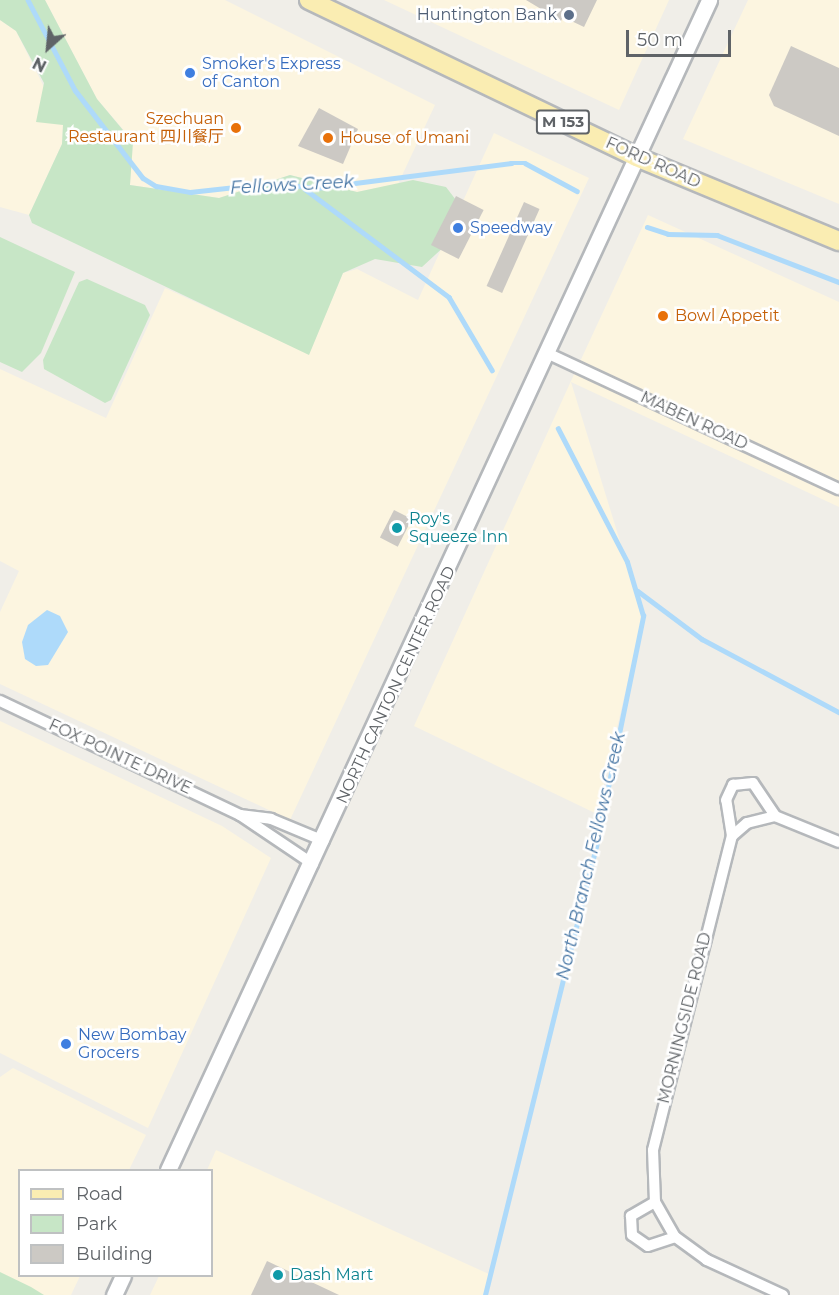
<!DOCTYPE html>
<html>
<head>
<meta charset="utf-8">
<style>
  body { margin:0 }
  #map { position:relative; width:839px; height:1295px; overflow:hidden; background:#f0eee8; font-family:Montserrat,"Noto Sans SC",sans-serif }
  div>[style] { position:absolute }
  .commercial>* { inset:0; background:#fcf5e0 }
  .green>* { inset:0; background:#c7e6c6 }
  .water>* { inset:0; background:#aedafa }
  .stream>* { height:4.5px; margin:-2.25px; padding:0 2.25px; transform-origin:2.25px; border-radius:2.25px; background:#aedafa }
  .building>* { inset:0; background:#ccc9c4; transform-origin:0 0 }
  .roads { filter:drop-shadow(2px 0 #b5b8bb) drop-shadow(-2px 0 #b5b8bb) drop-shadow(0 2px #b5b8bb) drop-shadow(0 -2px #b5b8bb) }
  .street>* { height:10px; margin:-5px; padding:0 5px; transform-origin:5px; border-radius:5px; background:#fff }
  .secondary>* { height:15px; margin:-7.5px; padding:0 7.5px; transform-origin:7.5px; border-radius:7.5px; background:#fff }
  .primary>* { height:18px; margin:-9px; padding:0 9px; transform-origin:9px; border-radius:9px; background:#faedb2 }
  .dots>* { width:16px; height:16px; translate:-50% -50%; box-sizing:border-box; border:3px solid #fff; border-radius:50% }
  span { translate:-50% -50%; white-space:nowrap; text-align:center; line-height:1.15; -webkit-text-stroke:5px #fff; paint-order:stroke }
  .shield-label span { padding:2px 4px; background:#fff; border:2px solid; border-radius:4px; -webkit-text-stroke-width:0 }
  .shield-label { font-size:15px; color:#5f6367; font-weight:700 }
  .service-label { font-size:16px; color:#4e5e75 }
  .right { translate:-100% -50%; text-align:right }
  .shop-label { font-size:16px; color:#366cbe }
  .left { translate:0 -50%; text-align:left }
  .food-label { font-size:16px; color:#c56008 }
  .street-label { font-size:16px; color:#5f6367 }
  .culture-label { font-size:16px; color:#0d838f }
  .water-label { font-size:18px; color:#4776a4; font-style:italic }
  .legend { position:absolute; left:18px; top:1169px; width:195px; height:108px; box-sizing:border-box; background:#fff; border:2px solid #bfc1c2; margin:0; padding:8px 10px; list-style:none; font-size:18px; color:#5f6367 }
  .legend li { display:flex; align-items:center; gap:12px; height:30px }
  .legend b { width:30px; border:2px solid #bfc1c2 }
  .north { position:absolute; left:18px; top:18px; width:60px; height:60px; -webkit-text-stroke:4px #fff; paint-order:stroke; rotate:207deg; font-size:16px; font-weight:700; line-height:24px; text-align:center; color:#5f6367 }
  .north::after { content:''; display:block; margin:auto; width:21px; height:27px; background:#5f6367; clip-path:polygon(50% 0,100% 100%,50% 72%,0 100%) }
  .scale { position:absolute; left:626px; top:30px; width:105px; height:27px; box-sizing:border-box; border:3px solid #5f6367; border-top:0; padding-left:8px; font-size:18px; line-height:21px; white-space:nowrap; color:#5f6367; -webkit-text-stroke:4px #fff; paint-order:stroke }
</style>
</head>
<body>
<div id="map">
  <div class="commercial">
    <i style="clip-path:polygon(45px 0,225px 0,435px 105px,398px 184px,357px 192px,290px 175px,219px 198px,130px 185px,133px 141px,97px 99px)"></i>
    <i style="clip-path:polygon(384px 0,669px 0,619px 110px)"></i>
    <i style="clip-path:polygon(748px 0,839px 0,839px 204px,683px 139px)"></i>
    <i style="clip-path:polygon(0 20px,16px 31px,63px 125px,62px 144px,29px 215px,0 207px)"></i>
    <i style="clip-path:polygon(494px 133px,589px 178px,290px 820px,0 684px,0 612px,19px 571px,0 561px,0 369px,106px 418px,165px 288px,309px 354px,343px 273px,357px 269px,418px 300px)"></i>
    <i style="clip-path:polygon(648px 215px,839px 302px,839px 507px,571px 382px,643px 616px,597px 814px,414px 726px,571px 381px)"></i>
    <i style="clip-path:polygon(0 721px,222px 826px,271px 858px,148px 1128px,0 1053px)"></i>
    <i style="clip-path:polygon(13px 1068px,146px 1135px,129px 1170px,20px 1170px,20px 1276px,80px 1276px,71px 1295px,0 1295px,0 1077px)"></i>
    <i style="clip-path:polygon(216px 1150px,491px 1275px,487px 1295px,150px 1295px,159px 1276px,212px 1276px,212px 1170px,207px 1170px)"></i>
  </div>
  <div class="green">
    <i style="clip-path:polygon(0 0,45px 0,97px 99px,133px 142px,130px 185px,219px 198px,290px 175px,357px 192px,413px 180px,446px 187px,459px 204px,448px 243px,422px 267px,375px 259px,343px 273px,309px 355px,32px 223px,29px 215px,62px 144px,63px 125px,36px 122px,44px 83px,16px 31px,0 20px)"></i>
    <i style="clip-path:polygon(0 237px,75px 272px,41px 353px,22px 372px,0 362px)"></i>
    <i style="clip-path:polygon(87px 279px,145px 305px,150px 315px,111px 400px,105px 403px,44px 369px,43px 360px,79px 282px)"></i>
    <i style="clip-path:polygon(0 1272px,31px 1287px,44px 1295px,0 1295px)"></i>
  </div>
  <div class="water">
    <i style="clip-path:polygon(47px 610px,60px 616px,68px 632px,48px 665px,36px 666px,25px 659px,22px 642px,28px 625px)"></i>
  </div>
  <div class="stream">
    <i style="left:28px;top:0;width:102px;rotate:62.4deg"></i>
    <i style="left:75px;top:90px;width:111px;rotate:52.3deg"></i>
    <i style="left:143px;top:178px;width:15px;rotate:32deg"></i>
    <i style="left:156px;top:186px;width:35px;rotate:10deg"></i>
    <i style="left:190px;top:192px;width:82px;rotate:-6.3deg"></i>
    <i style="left:272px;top:183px;width:44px;rotate:6.5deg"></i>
    <i style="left:316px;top:188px;width:197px;rotate:-7.3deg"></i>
    <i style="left:511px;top:163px;width:14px"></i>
    <i style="left:525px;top:163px;width:59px;rotate:28.3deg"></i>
    <i style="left:305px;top:189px;width:180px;rotate:36.9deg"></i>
    <i style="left:449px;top:297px;width:85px;rotate:59.5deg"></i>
    <i style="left:647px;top:227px;width:22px;rotate:18deg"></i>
    <i style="left:668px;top:234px;width:49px;rotate:1.2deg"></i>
    <i style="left:717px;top:235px;width:131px;rotate:21.1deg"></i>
    <i style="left:638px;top:591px;width:80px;rotate:36.9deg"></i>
    <i style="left:702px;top:639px;width:155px;rotate:28.1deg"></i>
    <i style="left:485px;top:1295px;width:468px;rotate:-76.1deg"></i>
    <i style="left:597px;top:841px;width:230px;rotate:-78.4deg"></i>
    <i style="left:643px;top:616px;width:56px;rotate:-106.5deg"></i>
    <i style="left:627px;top:562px;width:150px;rotate:-117.4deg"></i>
  </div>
  <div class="building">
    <i style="clip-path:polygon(526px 0,597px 0,584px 27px,563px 17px,561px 21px)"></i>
    <i style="clip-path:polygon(791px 46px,839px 68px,839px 136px,774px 106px,769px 95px)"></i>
    <i style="clip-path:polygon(319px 108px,358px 129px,343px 164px,298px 146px)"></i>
    <i style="left:456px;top:196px;width:31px;height:55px;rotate:27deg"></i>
    <i style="left:524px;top:202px;width:17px;height:92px;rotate:24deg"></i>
    <i style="left:394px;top:510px;width:20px;height:31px;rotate:27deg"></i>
    <i style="clip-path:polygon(267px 1261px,339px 1295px,251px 1295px)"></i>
  </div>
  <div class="roads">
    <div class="street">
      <i style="left:549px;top:354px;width:320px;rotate:25deg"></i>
      <i style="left:0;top:701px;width:266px;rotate:25.4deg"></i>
      <i style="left:732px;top:836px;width:36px;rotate:-99deg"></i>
      <i style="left:726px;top:800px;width:17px;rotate:-65deg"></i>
      <i style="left:733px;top:785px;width:20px;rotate:-6deg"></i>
      <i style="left:753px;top:783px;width:40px;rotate:56deg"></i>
      <i style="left:313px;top:864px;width:88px;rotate:-146.1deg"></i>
      <i style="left:240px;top:815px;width:31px;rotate:7deg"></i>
      <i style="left:271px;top:819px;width:57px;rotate:22.5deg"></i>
      <i style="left:655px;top:1202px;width:28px;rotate:150deg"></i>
      <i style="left:631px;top:1216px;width:19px;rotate:87deg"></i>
      <i style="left:632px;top:1235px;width:19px;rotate:35deg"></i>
      <i style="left:648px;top:1246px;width:28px;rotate:-18deg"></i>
      <i style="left:783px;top:1295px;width:84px;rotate:-155.3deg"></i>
      <i style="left:707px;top:1260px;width:39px;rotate:-144deg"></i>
      <i style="left:675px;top:1237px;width:40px;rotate:-119.7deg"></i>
      <i style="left:655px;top:1202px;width:52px;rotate:-92.2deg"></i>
      <i style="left:653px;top:1150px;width:324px;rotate:-75.9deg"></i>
      <i style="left:732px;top:836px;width:20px;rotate:-41deg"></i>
      <i style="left:747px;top:823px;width:29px;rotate:-14deg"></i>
      <i style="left:775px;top:816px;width:69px;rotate:22.1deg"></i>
    </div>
    <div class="secondary">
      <i style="left:168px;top:1170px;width:1289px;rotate:-65.18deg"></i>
      <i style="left:114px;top:1295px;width:21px;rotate:-65deg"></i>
    </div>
    <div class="primary">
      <i style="left:309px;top:0;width:363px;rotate:25.6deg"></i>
      <i style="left:636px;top:157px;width:220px;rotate:22.5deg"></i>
    </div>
  </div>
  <div class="dots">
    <i style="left:569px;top:15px;background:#5c6f8a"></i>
    <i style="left:190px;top:73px;background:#3f7fe0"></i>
    <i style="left:236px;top:128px;background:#e8710a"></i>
    <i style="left:328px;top:138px;background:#e8710a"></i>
    <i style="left:458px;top:228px;background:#3f7fe0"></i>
    <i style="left:663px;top:316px;background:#e8710a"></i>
    <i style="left:397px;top:528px;background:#0f9aa8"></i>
    <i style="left:66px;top:1044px;background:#3f7fe0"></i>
    <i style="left:278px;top:1275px;background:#0f9aa8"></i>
  </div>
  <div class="shield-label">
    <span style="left:563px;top:122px">M 153</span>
  </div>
  <div class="service-label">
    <span class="right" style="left:557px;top:15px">Huntington Bank</span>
  </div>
  <div class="shop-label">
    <span class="left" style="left:202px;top:73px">Smoker's Express<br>of Canton</span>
    <span class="left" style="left:470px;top:228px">Speedway</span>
    <span class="left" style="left:78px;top:1044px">New Bombay<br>Grocers</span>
  </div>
  <div class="food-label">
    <span class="right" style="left:224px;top:128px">Szechuan<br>Restaurant 四川餐厅</span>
    <span class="left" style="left:340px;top:138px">House of Umani</span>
    <span class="left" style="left:675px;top:316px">Bowl Appetit</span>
  </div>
  <div class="street-label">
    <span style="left:653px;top:163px;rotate:24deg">FORD ROAD</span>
    <span style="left:694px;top:421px;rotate:25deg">MABEN ROAD</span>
    <span style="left:396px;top:685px;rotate:-65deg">NORTH CANTON CENTER ROAD</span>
    <span style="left:120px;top:757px;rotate:25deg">FOX POINTE DRIVE</span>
    <span style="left:685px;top:1018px;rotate:-76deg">MORNINGSIDE ROAD</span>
  </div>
  <div class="culture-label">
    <span class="left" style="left:409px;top:528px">Roy's<br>Squeeze Inn</span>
    <span class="left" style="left:290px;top:1275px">Dash Mart</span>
  </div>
  <div class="water-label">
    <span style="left:292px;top:185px;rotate:-3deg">Fellows Creek</span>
    <span style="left:591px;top:856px;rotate:-77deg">North Branch Fellows Creek</span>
  </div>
  <ul class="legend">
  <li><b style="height:8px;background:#faedb2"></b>Road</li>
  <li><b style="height:16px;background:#c7e6c6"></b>Park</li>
  <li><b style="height:16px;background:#ccc9c4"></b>Building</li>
  </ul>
  <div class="north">N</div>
  <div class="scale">50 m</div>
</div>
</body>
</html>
